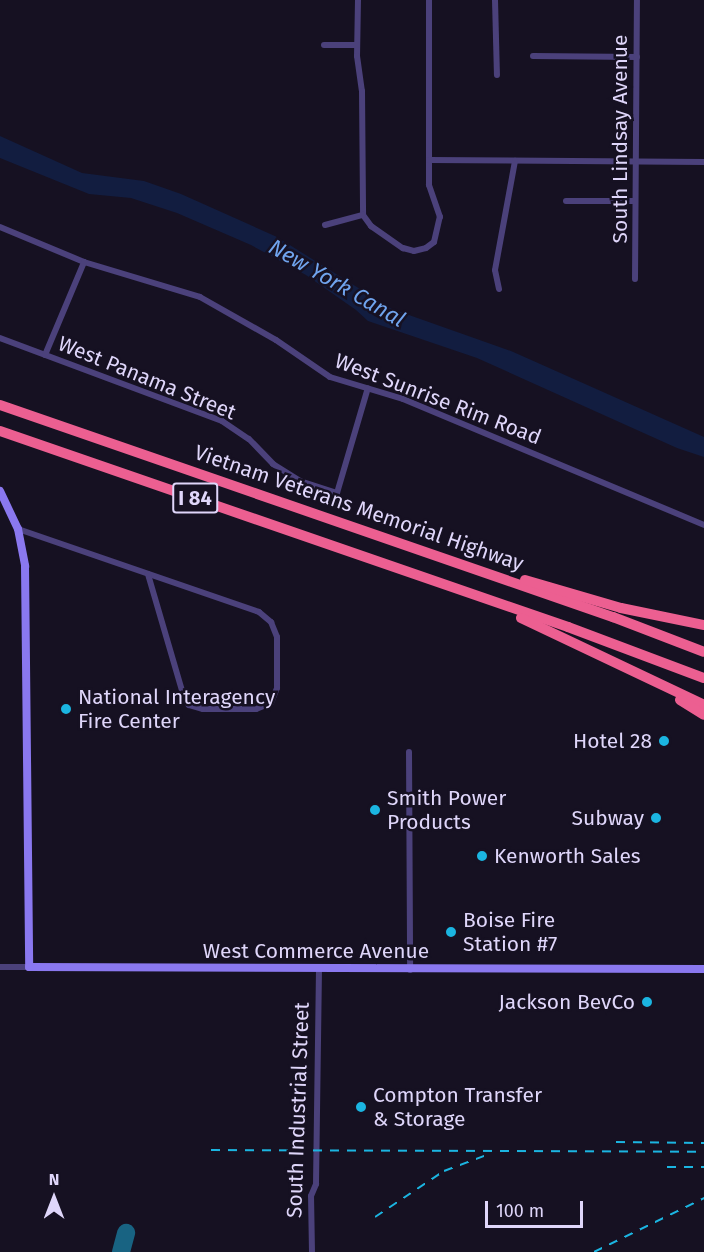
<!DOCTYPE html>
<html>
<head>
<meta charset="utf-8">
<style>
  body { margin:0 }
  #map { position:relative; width:704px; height:1252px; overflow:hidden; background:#161122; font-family:"Fira Sans",sans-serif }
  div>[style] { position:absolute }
  .water>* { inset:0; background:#121d40 }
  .taxiway>* { height:18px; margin:-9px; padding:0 9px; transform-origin:9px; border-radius:9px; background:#186382 }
  .street>* { height:6px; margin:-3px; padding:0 3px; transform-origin:3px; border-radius:3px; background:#4b417b }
  .secondary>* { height:8px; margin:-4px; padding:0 4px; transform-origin:4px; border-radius:4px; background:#8a78ef }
  .highway>* { height:10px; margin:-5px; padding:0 5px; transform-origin:5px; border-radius:5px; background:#ec5f91 }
  .rail>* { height:2px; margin-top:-1px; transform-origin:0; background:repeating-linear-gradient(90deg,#1bb5e1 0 9px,transparent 0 17px) }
  .dots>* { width:16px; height:16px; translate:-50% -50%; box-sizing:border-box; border:3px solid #161122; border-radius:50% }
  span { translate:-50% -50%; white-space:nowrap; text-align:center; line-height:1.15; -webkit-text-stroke:5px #161122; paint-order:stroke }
  .shield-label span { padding:2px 4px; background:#161122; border:2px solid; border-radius:4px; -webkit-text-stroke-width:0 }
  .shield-label { font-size:20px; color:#dfd6fa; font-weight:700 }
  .street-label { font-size:21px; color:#dfd6fa }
  .poi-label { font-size:21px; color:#dfd6fa }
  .left { translate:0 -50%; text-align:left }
  .right { translate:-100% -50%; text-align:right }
  .water-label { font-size:22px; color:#70a4ee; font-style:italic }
  .north { position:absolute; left:24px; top:1168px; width:60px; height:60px; -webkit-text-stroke:4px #161122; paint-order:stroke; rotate:0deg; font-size:16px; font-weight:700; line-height:24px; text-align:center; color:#dfd6fa }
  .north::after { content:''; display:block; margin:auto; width:21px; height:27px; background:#dfd6fa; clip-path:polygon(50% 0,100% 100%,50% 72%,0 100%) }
  .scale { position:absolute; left:485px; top:1201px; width:98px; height:27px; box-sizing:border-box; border:3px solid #dfd6fa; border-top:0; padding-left:8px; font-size:18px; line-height:21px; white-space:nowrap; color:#dfd6fa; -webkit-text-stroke:4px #161122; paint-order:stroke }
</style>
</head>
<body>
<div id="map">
  <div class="water">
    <i style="clip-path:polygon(0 136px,82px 173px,144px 181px,181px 194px,277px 237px,392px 309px,511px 351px,704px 437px,704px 457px,677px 448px,477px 358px,368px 321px,356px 310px,306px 275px,251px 245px,177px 213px,131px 198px,89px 194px,0 158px)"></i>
  </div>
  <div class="taxiway">
    <i style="left:121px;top:1252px;width:20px;rotate:-75deg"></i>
  </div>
  <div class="street">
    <i style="left:358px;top:0;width:56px;rotate:91deg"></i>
    <i style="left:357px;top:56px;width:35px;rotate:82deg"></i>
    <i style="left:362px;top:91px;width:124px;rotate:89.5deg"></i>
    <i style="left:363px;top:215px;width:14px;rotate:54deg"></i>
    <i style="left:371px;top:226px;width:39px;rotate:35deg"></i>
    <i style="left:403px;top:248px;width:11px;rotate:15deg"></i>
    <i style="left:414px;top:251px;width:12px;rotate:-14deg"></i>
    <i style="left:426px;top:248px;width:10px;rotate:-37deg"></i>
    <i style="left:434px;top:242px;width:26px;rotate:-77deg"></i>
    <i style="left:440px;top:217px;width:34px;rotate:-109deg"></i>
    <i style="left:429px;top:185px;width:185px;rotate:-90deg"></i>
    <i style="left:495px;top:0;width:75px;rotate:88.5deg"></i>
    <i style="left:324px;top:45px;width:33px"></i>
    <i style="left:533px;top:56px;width:104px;rotate:0.6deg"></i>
    <i style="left:429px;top:160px;width:275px;rotate:0.4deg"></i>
    <i style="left:566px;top:201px;width:69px"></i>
    <i style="left:325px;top:225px;width:39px;rotate:-15deg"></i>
    <i style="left:0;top:227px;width:91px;rotate:22.6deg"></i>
    <i style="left:84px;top:262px;width:121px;rotate:16.8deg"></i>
    <i style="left:200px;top:297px;width:87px;rotate:29.5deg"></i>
    <i style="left:276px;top:340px;width:65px;rotate:34.4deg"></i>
    <i style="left:330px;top:377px;width:76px;rotate:16.8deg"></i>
    <i style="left:403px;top:399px;width:326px;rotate:22.7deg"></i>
    <i style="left:635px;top:279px;width:279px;rotate:-89.6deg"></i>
    <i style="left:499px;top:289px;width:19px;rotate:-102deg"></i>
    <i style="left:495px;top:270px;width:111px;rotate:-79.6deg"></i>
    <i style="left:0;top:338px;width:237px;rotate:20.5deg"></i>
    <i style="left:222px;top:421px;width:32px;rotate:34deg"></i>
    <i style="left:249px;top:439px;width:35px;rotate:46deg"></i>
    <i style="left:273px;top:464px;width:32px;rotate:32deg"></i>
    <i style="left:300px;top:481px;width:39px;rotate:18deg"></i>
    <i style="left:337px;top:493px;width:109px;rotate:-73.6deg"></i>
    <i style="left:45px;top:355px;width:101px;rotate:-67.2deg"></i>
    <i style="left:18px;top:529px;width:255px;rotate:19deg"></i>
    <i style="left:259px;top:612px;width:16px;rotate:40deg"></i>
    <i style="left:271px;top:622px;width:16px;rotate:68deg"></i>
    <i style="left:277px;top:637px;width:51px;rotate:90deg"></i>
    <i style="left:277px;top:688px;width:16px;rotate:112deg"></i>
    <i style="left:271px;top:703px;width:16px;rotate:158deg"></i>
    <i style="left:256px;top:709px;width:53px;rotate:180deg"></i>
    <i style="left:203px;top:709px;width:15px;rotate:-164deg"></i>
    <i style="left:189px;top:705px;width:13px;rotate:-119deg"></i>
    <i style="left:183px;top:694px;width:125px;rotate:-106.3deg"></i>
    <i style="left:409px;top:752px;width:218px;rotate:89.7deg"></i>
    <i style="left:0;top:967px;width:29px"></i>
    <i style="left:312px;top:1252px;width:56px;rotate:-91deg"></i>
    <i style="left:311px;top:1196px;width:13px;rotate:-67deg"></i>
    <i style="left:316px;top:1184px;width:215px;rotate:-89.2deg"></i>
  </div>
  <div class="secondary">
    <i style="left:0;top:491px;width:42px;rotate:64.7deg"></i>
    <i style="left:18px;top:529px;width:38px;rotate:79deg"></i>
    <i style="left:25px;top:566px;width:401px;rotate:89.4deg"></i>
    <i style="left:29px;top:967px;width:675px;rotate:0.17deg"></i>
  </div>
  <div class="highway">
    <i style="left:0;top:405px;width:649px;rotate:19.08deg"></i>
    <i style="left:613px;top:617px;width:97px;rotate:21deg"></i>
    <i style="left:0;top:431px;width:601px;rotate:19.04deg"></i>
    <i style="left:568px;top:627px;width:145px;rotate:20.6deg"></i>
    <i style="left:525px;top:580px;width:100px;rotate:16.3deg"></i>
    <i style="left:621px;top:608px;width:85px;rotate:11.6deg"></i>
    <i style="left:521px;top:618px;width:203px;rotate:25.4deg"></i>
    <i style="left:680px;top:700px;width:28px;rotate:32deg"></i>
  </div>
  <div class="rail">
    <i style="left:616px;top:1142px;width:88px;rotate:0.7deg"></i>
    <i style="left:211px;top:1150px;width:493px;rotate:0.2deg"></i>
    <i style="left:667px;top:1167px;width:37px"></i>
    <i style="left:375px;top:1217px;width:83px;rotate:-33.7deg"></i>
    <i style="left:444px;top:1171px;width:43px;rotate:-20.6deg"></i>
    <i style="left:594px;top:1252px;width:123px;rotate:-26.1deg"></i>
  </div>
  <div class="dots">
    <i style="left:66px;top:709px;background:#1bb5e1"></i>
    <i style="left:664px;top:741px;background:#1bb5e1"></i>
    <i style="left:375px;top:810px;background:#1bb5e1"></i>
    <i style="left:656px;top:818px;background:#1bb5e1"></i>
    <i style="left:482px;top:856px;background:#1bb5e1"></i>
    <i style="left:451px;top:932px;background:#1bb5e1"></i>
    <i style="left:647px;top:1002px;background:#1bb5e1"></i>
    <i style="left:361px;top:1107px;background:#1bb5e1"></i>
  </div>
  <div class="shield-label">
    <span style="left:195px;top:498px">I 84</span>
  </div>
  <div class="street-label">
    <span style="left:620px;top:139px;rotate:-90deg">South Lindsay Avenue</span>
    <span style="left:147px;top:378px;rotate:22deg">West Panama Street</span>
    <span style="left:438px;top:399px;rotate:21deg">West Sunrise Rim Road</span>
    <span style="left:359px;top:508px;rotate:19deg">Vietnam Veterans Memorial Highway</span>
    <span style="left:316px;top:951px">West Commerce Avenue</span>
    <span style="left:298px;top:1110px;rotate:-88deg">South Industrial Street</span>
  </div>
  <div class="poi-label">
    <span class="left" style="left:78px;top:709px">National Interagency<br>Fire Center</span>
    <span class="right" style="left:652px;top:741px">Hotel 28</span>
    <span class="left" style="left:387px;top:810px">Smith Power<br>Products</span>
    <span class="right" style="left:644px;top:818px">Subway</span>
    <span class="left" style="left:494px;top:856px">Kenworth Sales</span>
    <span class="left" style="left:463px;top:932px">Boise Fire<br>Station #7</span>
    <span class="right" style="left:635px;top:1002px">Jackson BevCo</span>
    <span class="left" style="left:373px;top:1107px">Compton Transfer<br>&amp; Storage</span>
  </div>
  <div class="water-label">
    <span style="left:337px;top:283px;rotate:30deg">New York Canal</span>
  </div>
  <div class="north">N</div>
  <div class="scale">100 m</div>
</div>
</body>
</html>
